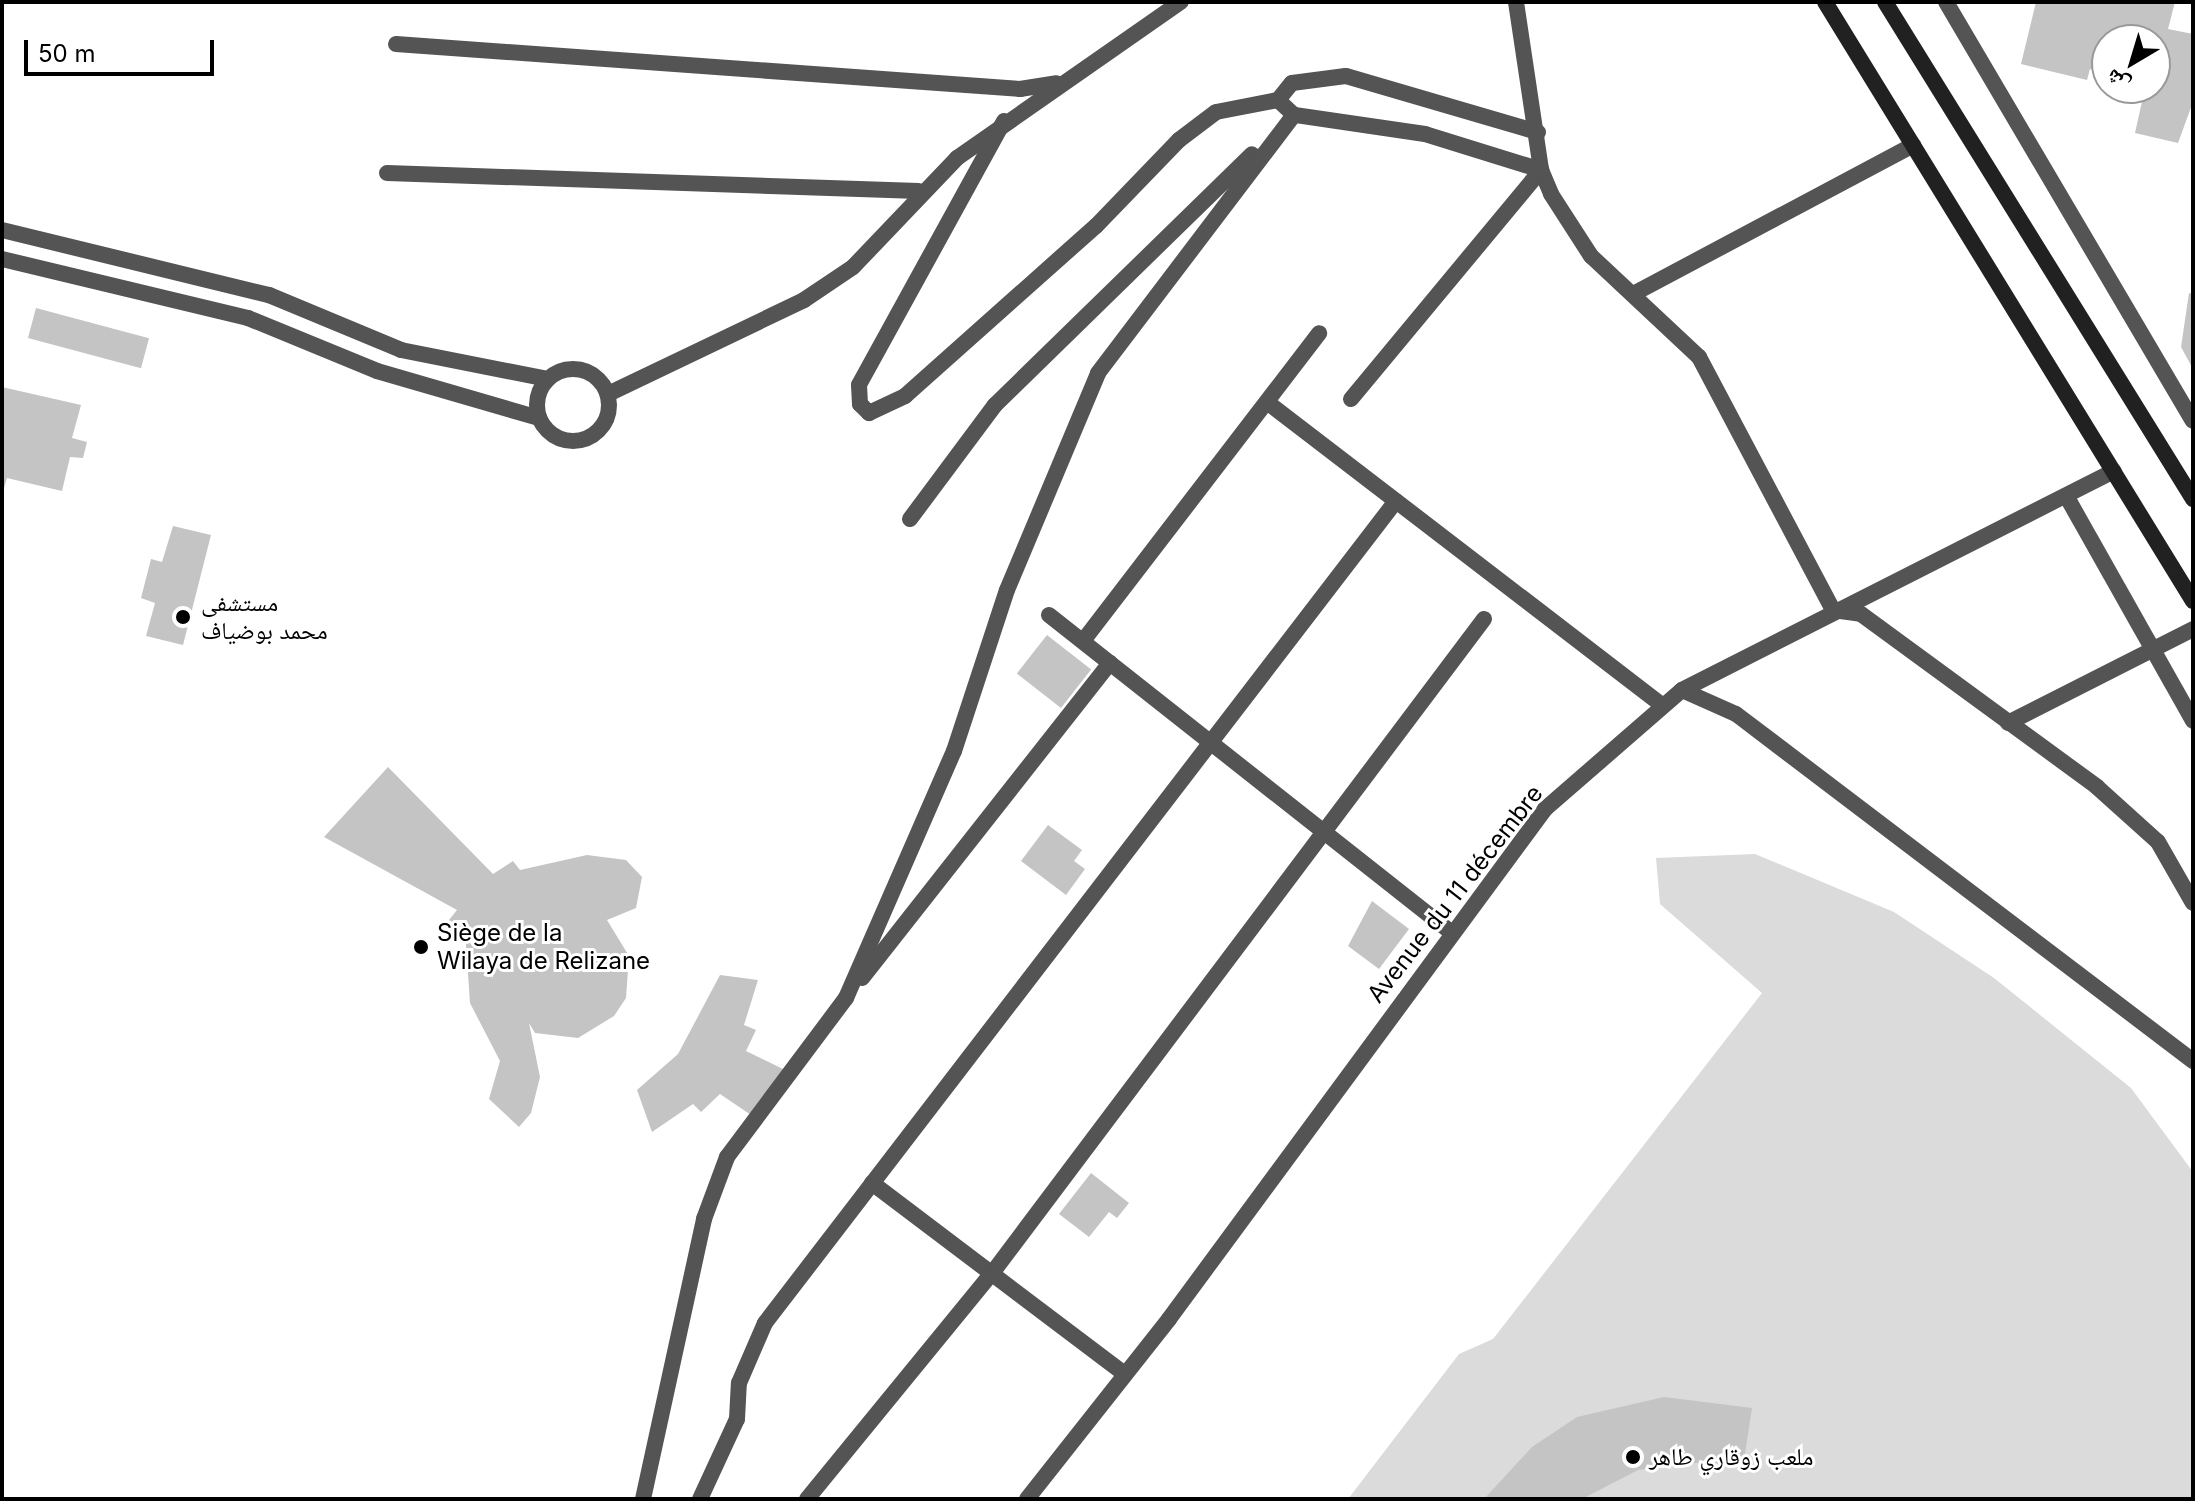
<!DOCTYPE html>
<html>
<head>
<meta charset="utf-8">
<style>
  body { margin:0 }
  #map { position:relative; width:2195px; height:1501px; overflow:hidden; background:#fff; font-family:Inter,"Noto Naskh Arabic",sans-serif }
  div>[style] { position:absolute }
  .green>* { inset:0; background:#dbdbdb }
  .building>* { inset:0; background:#c4c4c4; transform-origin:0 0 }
  .minor>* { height:16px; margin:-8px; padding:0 8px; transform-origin:8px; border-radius:8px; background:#545454 }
  .minor>.ring { margin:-8px; padding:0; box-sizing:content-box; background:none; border:16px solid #545454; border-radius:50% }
  .tertiary>* { height:16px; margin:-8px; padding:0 8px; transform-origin:8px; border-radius:8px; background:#545454 }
  .secondary>* { height:16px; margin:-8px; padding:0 8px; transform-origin:8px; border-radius:8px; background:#212121 }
  .dots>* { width:22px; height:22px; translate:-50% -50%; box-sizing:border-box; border:4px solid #fff; border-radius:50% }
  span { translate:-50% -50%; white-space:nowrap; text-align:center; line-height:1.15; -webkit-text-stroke:6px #fff; paint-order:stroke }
  .poi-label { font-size:24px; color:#000 }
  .left { translate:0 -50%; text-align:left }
  .street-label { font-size:24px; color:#000 }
  .frame { position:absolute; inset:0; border:4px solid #000; pointer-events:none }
  .north { position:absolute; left:2091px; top:24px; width:80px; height:80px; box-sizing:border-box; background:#fff; border:2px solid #999; border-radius:50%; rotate:218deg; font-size:22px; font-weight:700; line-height:32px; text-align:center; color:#000 }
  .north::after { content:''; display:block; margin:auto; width:28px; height:36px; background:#000; clip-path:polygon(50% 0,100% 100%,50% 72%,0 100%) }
  .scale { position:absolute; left:24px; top:40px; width:190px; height:36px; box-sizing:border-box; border:4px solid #000; border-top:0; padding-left:10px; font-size:24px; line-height:28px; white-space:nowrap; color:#000; -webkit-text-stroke:6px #fff; paint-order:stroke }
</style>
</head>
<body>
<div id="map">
  <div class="green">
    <i style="clip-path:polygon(1755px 854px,1894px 912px,1994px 978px,2131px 1088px,2193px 1172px,2193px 1499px,1348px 1499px,1459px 1354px,1493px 1339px,1762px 993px,1660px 904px,1656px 858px)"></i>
  </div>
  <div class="building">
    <i style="clip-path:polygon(2036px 2px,2175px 2px,2168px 29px,2193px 34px,2193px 102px,2178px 143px,2135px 133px,2145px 88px,2155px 88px,2155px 40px,2107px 40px,2107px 73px,2090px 69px,2087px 80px,2021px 64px)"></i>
    <i style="clip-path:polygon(2189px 293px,2193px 294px,2193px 369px,2181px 347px)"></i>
    <i style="left:36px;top:308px;width:117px;height:31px;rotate:15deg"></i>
    <i style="clip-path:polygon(2px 387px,81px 405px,72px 438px,87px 442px,83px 458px,70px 457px,62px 491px,7px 478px,2px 495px)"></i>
    <i style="clip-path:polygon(173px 526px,211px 535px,183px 645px,146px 636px,155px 603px,141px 598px,151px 559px,162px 562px)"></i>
    <i style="left:1047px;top:635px;width:56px;height:49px;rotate:38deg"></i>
    <i style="clip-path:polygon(388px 767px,493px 874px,513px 861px,520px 870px,587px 855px,626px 860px,642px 877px,636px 908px,607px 920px,629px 956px,626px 998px,614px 1016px,578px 1038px,535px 1033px,529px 1023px,540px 1077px,531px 1113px,519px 1127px,489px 1099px,500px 1061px,470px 1003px,465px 930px,449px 920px,457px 910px,324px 837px)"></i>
    <i style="clip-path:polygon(1048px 825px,1082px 850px,1074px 861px,1085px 869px,1066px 895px,1021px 861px)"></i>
    <i style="clip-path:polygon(1372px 901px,1409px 929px,1379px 969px,1348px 946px)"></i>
    <i style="clip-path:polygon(720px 975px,758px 980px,744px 1025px,756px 1030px,746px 1051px,783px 1069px,754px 1117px,720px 1094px,701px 1112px,693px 1104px,652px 1132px,637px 1090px,678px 1054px)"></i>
    <i style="clip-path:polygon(1091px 1173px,1129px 1203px,1117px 1218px,1109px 1212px,1089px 1237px,1059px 1214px)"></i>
    <i style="clip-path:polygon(1664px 1397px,1752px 1408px,1743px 1467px,1704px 1462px,1638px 1470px,1582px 1499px,1484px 1499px,1532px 1447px,1577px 1417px)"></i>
  </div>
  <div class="minor">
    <i style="left:1516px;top:2px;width:170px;rotate:81.5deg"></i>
    <i style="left:1541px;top:170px;width:26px;rotate:67deg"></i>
    <i style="left:1551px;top:194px;width:74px;rotate:57.2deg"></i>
    <i style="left:1591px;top:256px;width:148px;rotate:43.1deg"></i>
    <i style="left:1699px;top:357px;width:286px;rotate:62.1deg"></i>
    <i style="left:1833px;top:610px;width:28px;rotate:8deg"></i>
    <i style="left:1861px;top:614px;width:293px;rotate:36.2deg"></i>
    <i style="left:2097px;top:787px;width:82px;rotate:42deg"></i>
    <i style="left:2158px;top:842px;width:70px;rotate:60.2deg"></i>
    <i style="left:1946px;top:2px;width:486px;rotate:59.5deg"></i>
    <i style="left:396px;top:44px;width:626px;rotate:4.12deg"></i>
    <i style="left:1020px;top:89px;width:37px;rotate:-9deg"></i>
    <i style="left:1004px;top:121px;width:301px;rotate:118.8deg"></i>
    <i style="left:859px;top:385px;width:19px;rotate:87deg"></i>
    <i style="left:860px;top:404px;width:13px;rotate:45deg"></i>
    <i style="left:869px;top:413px;width:40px;rotate:-25deg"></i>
    <i style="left:905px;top:396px;width:256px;rotate:-41.7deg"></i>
    <i style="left:1096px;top:226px;width:120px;rotate:-46deg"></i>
    <i style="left:1179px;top:140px;width:46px;rotate:-37.1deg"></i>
    <i style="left:1216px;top:112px;width:63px;rotate:-11deg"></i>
    <i style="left:387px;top:173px;width:532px;rotate:1.94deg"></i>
    <i style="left:2px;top:230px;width:275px;rotate:13.7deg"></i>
    <i style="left:269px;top:295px;width:143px;rotate:22.6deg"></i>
    <i style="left:401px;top:350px;width:149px;rotate:11.2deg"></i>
    <i style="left:2px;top:259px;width:253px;rotate:13.5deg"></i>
    <i style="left:248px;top:318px;width:139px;rotate:22.3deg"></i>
    <i style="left:377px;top:371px;width:169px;rotate:16.2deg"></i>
    <i style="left:1635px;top:293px;width:315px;rotate:-28deg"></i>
    <i class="ring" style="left:537px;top:369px;width:56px;height:56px"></i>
    <i style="left:608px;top:394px;width:217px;rotate:-25.6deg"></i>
    <i style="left:804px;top:300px;width:59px;rotate:-34deg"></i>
    <i style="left:853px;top:267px;width:151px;rotate:-46.3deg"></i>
    <i style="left:957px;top:158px;width:273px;rotate:-34.9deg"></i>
    <i style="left:1351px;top:399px;width:298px;rotate:-50.3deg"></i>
    <i style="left:1541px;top:170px;width:121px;rotate:-162.8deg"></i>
    <i style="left:1425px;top:134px;width:132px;rotate:-171.7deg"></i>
    <i style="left:1294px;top:115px;width:22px;rotate:-137deg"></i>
    <i style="left:1278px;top:100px;width:22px;rotate:-51deg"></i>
    <i style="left:1292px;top:83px;width:54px;rotate:-7.4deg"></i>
    <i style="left:1346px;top:76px;width:200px;rotate:16.3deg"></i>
    <i style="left:1267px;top:402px;width:494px;rotate:37.5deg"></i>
    <i style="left:2068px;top:499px;width:255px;rotate:60.6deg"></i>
    <i style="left:910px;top:519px;width:142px;rotate:-53.3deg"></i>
    <i style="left:995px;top:405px;width:359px;rotate:-44.3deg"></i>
    <i style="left:1049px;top:615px;width:513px;rotate:38.28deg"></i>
    <i style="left:1083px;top:641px;width:388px;rotate:-52.5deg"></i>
    <i style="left:1682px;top:690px;width:59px;rotate:24deg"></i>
    <i style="left:1736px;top:714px;width:574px;rotate:37.21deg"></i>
    <i style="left:2008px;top:723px;width:208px;rotate:-26.9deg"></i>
    <i style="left:862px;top:978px;width:401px;rotate:-51.8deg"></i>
    <i style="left:872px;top:1183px;width:317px;rotate:37.1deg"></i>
    <i style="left:643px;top:1499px;width:287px;rotate:-77.7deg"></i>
    <i style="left:704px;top:1219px;width:66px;rotate:-69.6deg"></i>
    <i style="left:727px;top:1157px;width:199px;rotate:-53.2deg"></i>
    <i style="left:846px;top:998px;width:270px;rotate:-66.4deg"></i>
    <i style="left:954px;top:751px;width:169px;rotate:-71.8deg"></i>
    <i style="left:1007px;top:590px;width:235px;rotate:-67.2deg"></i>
    <i style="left:1098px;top:373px;width:324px;rotate:-52.8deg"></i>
    <i style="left:700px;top:1499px;width:88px;rotate:-65.2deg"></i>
    <i style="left:737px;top:1419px;width:36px;rotate:-87deg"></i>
    <i style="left:739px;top:1383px;width:65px;rotate:-66.6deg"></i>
    <i style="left:765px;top:1323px;width:1036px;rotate:-52.49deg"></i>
    <i style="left:807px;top:1499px;width:293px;rotate:-50.7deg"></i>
    <i style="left:993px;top:1272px;width:817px;rotate:-53.06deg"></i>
  </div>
  <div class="tertiary">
    <i style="left:1027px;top:1499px;width:229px;rotate:-51.7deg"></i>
    <i style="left:1169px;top:1319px;width:634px;rotate:-53.6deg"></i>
    <i style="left:1545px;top:809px;width:181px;rotate:-41deg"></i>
    <i style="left:1682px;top:690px;width:484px;rotate:-26.9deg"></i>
  </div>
  <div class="secondary">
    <i style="left:1825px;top:2px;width:703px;rotate:58.44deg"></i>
    <i style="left:1885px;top:2px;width:585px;rotate:58.21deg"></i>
  </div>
  <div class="dots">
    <i style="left:183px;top:617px;background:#000"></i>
    <i style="left:421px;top:947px;background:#000"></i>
    <i style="left:1633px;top:1457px;background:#000"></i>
  </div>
  <div class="poi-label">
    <span class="left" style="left:201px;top:617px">مستشفى<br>محمد بوضياف</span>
    <span class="left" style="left:437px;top:947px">Siège de la<br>Wilaya de Relizane</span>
    <span class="left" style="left:1649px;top:1457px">ملعب زوقاري طاهر</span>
  </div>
  <div class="street-label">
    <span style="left:1455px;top:894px;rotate:-52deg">Avenue du 11 décembre</span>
  </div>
  <div class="frame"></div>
  <div class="north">ش</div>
  <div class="scale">50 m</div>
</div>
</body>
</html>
